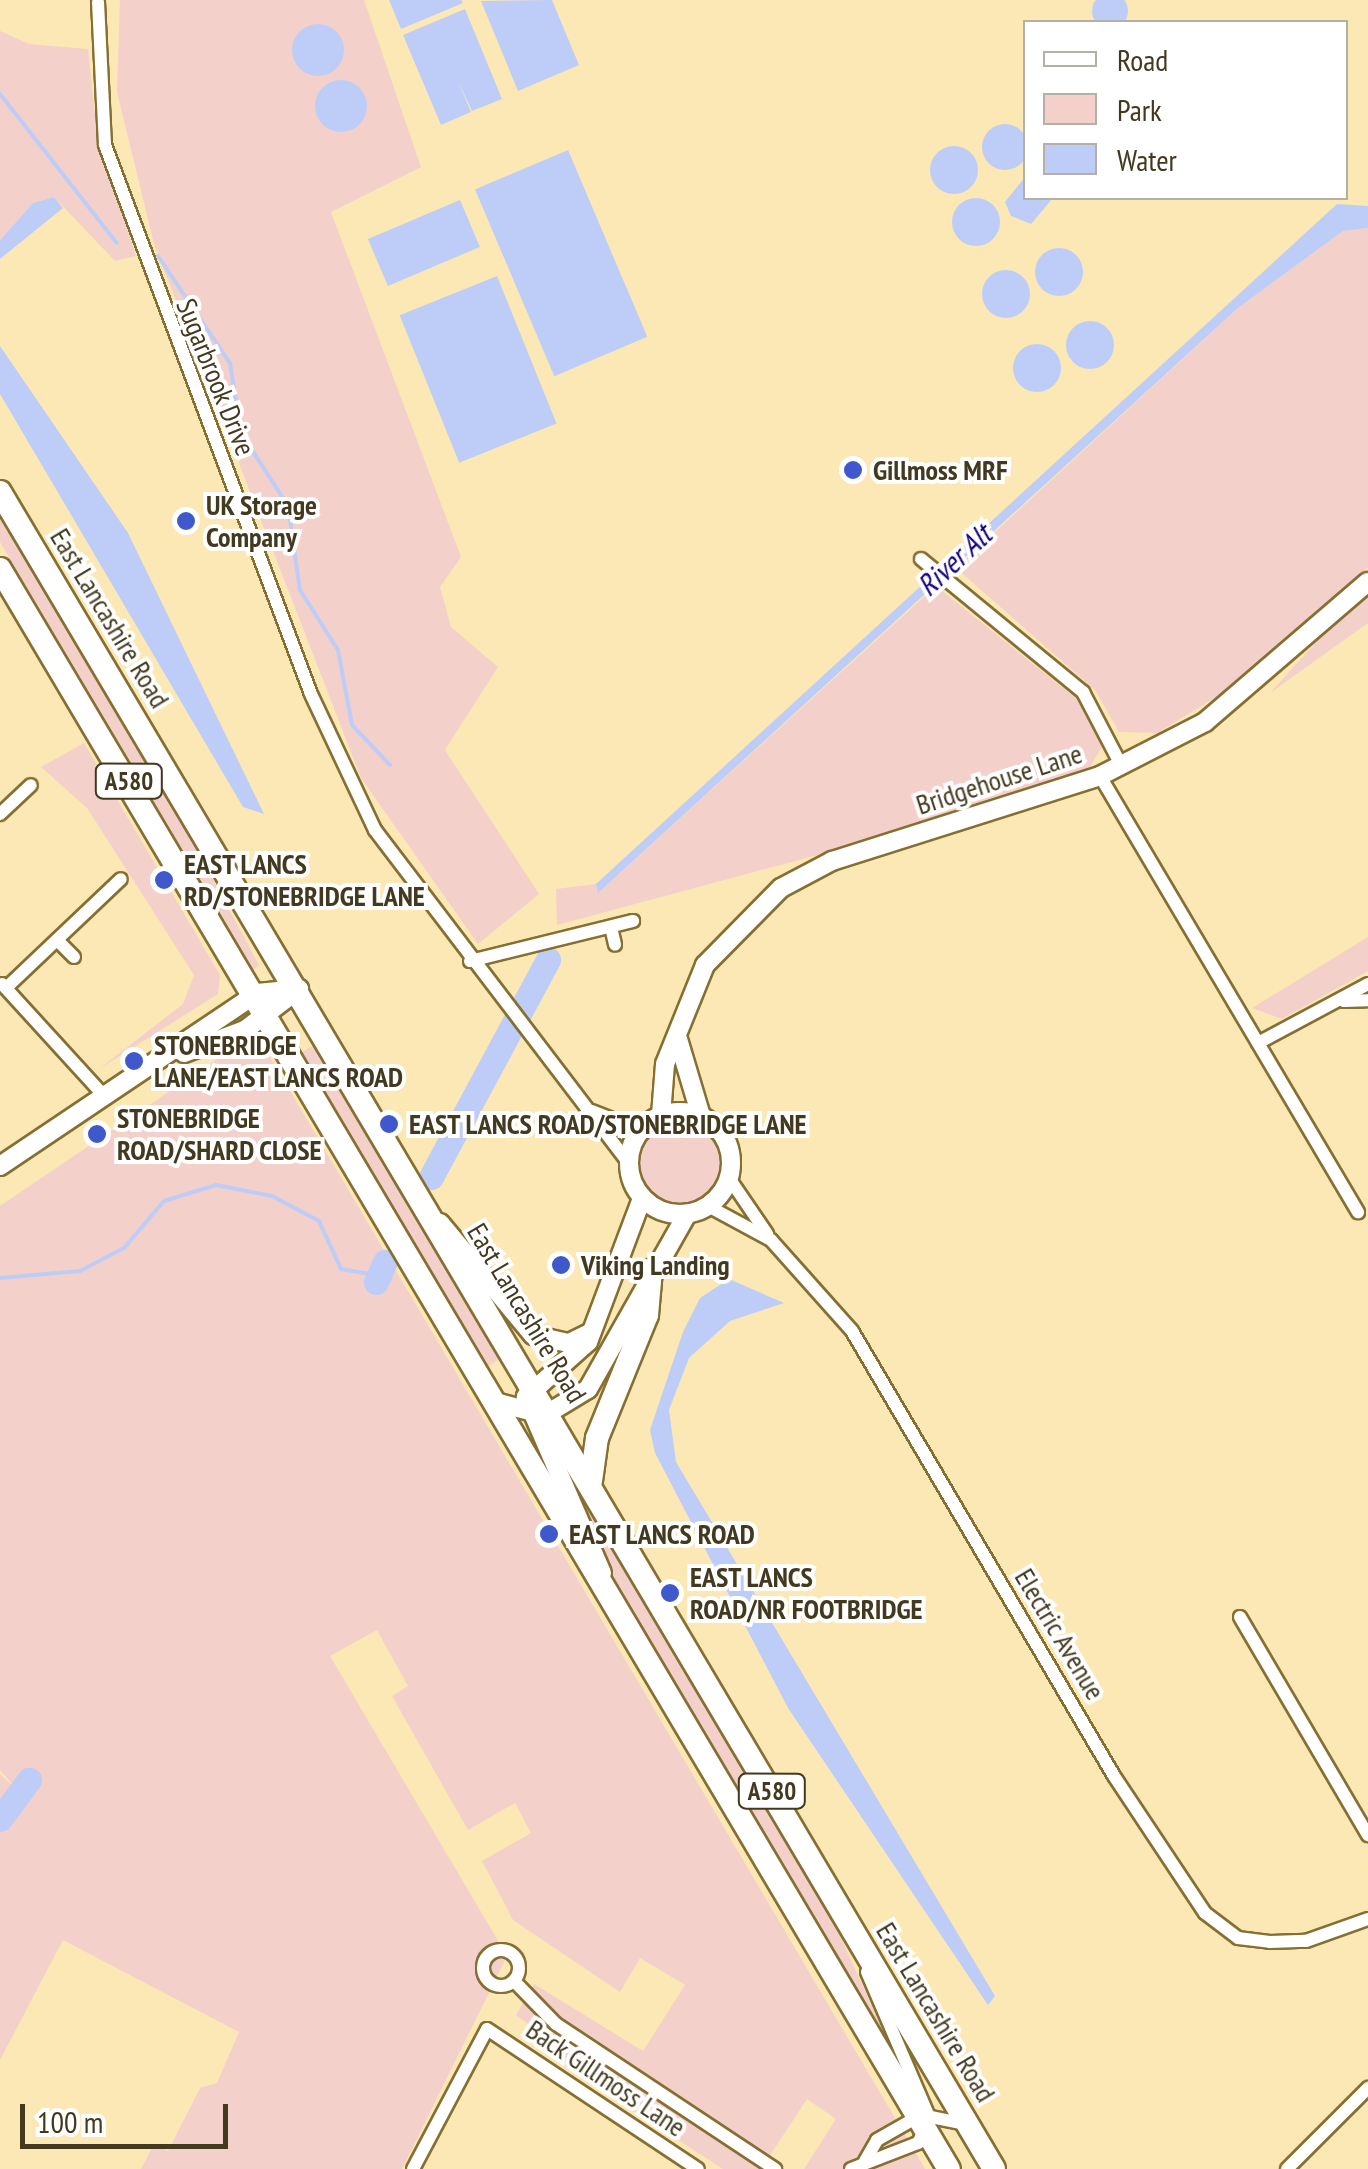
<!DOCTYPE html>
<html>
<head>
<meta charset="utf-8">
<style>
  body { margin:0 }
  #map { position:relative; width:1368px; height:2169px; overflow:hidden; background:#fbe8b5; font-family:"PT Sans Narrow",sans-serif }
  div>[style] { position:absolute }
  .green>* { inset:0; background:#f4d0ca }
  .round { border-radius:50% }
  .water>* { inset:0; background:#becdf8; transform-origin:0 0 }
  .stream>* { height:4px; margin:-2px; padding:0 2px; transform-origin:2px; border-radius:2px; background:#becdf8 }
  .river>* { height:25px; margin:-12.5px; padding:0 12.5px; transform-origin:12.5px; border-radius:12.5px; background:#becdf8 }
  .roads { filter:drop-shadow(2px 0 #866f31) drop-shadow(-2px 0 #866f31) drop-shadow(0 2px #866f31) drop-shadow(0 -2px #866f31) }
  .street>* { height:12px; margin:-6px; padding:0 6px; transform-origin:6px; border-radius:6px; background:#fff }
  .street>.ring { margin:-6px; padding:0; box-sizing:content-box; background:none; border:12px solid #fff; border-radius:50% }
  .secondary>* { height:18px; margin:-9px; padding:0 9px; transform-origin:9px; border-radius:9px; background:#fff }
  .secondary>.ring { margin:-9px; padding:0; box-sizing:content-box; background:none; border:18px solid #fff; border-radius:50% }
  .highway>* { height:22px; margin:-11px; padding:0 11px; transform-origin:11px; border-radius:11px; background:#fff }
  .dots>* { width:28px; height:28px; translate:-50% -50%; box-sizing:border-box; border:5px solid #fff; border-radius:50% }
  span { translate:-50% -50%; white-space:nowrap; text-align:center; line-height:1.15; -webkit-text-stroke:8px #fff; paint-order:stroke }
  .shield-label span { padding:2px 8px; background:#fff; border:2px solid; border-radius:8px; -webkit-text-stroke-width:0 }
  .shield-label { font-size:25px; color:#43391f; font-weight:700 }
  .street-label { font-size:28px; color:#43391f }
  .poi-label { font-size:28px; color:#43391f; font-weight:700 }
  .left { translate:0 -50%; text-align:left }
  .water-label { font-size:30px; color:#120182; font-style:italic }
  .legend { position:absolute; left:1023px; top:20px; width:325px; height:180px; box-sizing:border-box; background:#fff; border:2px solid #b4b0a5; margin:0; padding:12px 18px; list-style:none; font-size:30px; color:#43391f }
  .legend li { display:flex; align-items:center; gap:20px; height:50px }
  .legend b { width:50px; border:2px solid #b4b0a5 }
  .scale { position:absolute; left:20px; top:2104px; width:208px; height:45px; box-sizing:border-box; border:5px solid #43391f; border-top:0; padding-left:12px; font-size:30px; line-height:35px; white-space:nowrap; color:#43391f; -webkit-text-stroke:8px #fff; paint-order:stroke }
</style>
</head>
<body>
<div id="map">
  <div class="green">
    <i style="clip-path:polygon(120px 0,364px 0,421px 167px,331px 212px,461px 557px,440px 587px,451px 627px,498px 667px,445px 750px,539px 894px,478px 944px,361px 778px,154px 244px,117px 92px)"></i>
    <i style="clip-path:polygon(0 31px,29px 44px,88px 49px,97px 135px,136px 256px,115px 261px,54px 197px,33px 203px,0 240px)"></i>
    <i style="clip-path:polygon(1368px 228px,1368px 567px,1254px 674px,1157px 733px,1119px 732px,1095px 690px,956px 568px,1238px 308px,1343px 231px)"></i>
    <i style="clip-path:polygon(0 508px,175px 809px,259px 965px,254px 970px,0 542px)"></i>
    <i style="clip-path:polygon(936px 586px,1083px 704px,1102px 747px,1088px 770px,903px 832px,557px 925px,556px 889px,596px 884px,599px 892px)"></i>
    <i style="clip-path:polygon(1368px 590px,1368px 623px,1270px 693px,1327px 630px)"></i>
    <i style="clip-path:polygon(84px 743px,220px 975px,218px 994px,99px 1069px,183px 1004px,194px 975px,87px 808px,41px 767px)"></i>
    <i style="clip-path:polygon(1368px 937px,1368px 971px,1282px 1019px,1252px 1008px)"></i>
    <i style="clip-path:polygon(317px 1043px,506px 1355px,488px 1366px,302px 1052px)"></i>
    <i style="clip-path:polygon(238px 1045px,266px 1050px,925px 2169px,804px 2169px,836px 2119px,807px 2099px,761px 2169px,723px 2169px,547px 2055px,554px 2043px,516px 2015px,534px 1984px,643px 2051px,685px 1985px,640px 1958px,620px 1992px,513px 1920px,482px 1861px,531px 1833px,515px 1803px,468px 1830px,392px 1696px,408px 1686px,377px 1630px,330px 1656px,507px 1956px,402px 2169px,141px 2169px,154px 2144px,168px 2151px,200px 2088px,217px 2083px,239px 2032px,63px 1940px,0 2060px,0 1774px,19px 1792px,0 1770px,0 1206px)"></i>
    <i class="round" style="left:639px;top:1123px;width:82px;height:82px"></i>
    <i style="clip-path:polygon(564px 1456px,831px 1916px,898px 2064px,612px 1580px)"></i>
  </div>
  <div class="water">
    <i class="round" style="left:1092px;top:-7px;width:36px;height:36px"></i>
    <i style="clip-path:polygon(389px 0,461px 0,463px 3px,401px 29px)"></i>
    <i style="clip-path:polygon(552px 0,579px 65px,518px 91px,481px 1px)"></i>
    <i style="clip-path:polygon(465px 9px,502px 99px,472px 111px,458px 81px,471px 112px,441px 125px,403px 35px)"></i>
    <i class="round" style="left:292px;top:24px;width:52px;height:52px"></i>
    <i class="round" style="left:315px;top:80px;width:52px;height:52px"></i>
    <i class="round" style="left:982px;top:124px;width:46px;height:46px"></i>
    <i class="round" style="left:930px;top:146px;width:48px;height:48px"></i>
    <i style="left:568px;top:150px;width:203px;height:101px;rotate:67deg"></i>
    <i style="clip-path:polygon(1025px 177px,1026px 198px,1053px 198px,1031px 224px,1011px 216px,1005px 202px)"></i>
    <i style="clip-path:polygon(54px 197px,63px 208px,0 259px,0 240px,33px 203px)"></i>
    <i class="round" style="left:952px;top:198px;width:48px;height:48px"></i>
    <i style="left:460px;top:200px;width:51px;height:100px;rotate:67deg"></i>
    <i style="clip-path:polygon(1337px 204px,1368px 206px,1368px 228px,1343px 231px,1238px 308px,598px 893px,596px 884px)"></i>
    <i class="round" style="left:1035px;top:248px;width:48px;height:48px"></i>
    <i class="round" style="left:982px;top:270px;width:48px;height:48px"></i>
    <i style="left:497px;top:276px;width:159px;height:105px;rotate:68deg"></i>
    <i class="round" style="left:1066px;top:321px;width:48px;height:48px"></i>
    <i class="round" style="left:1013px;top:344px;width:48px;height:48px"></i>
    <i style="clip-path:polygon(0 346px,128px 533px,264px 814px,243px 807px,0 394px)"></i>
    <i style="clip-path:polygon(729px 1279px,784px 1303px,730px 1321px,689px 1358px,669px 1410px,676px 1462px,995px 1996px,988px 2005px,788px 1708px,655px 1453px,650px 1430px,683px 1332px,700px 1298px)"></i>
  </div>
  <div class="stream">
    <i style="left:0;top:94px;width:189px;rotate:51.9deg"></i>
    <i style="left:158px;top:256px;width:129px;rotate:56.1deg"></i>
    <i style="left:230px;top:363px;width:71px;rotate:81.1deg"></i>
    <i style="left:241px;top:433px;width:87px;rotate:57.2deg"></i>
    <i style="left:288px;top:506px;width:85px;rotate:81.9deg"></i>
    <i style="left:300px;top:590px;width:71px;rotate:57.7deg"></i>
    <i style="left:338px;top:650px;width:76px;rotate:79.4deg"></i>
    <i style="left:352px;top:725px;width:55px;rotate:46.5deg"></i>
    <i style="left:0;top:1278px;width:80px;rotate:-5deg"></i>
    <i style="left:80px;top:1271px;width:50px;rotate:-27.6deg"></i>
    <i style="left:124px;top:1248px;width:62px;rotate:-49.6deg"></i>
    <i style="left:164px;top:1201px;width:54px;rotate:-17.1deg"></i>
    <i style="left:216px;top:1185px;width:57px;rotate:11.1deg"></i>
    <i style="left:272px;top:1196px;width:53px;rotate:28deg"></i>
    <i style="left:319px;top:1221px;width:53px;rotate:65.4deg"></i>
    <i style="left:341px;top:1269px;width:39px;rotate:10deg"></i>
  </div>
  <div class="river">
    <i style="left:431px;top:1177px;width:247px;rotate:-61.7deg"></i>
    <i style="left:376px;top:1282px;width:22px;rotate:-66deg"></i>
    <i style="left:0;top:1819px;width:49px;rotate:-53.4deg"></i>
  </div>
  <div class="roads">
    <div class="street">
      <i style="left:98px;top:2px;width:143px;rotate:87.2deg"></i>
      <i style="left:105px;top:145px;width:586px;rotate:69.43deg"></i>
      <i style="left:311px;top:694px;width:150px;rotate:64.8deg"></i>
      <i style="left:375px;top:830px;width:419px;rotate:52.7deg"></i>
      <i style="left:921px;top:559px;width:210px;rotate:39.4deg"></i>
      <i style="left:1083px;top:692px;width:82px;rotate:62.5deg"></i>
      <i style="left:1100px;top:776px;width:507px;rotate:59.39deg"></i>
      <i style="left:0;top:814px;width:42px;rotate:-43.1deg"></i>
      <i style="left:611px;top:927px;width:18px;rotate:77deg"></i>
      <i style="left:57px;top:940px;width:24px;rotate:45deg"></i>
      <i style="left:470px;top:961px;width:168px;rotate:-13.8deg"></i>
      <i style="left:2px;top:984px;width:154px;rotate:47.6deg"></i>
      <i style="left:6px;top:988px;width:158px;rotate:-43.5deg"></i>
      <i style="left:1344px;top:1001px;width:24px;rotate:-2deg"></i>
      <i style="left:1258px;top:1043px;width:125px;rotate:-28.2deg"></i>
      <i style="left:592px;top:1111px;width:52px;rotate:21.6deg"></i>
      <i style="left:729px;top:1178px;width:68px;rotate:55.8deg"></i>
      <i style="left:708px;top:1206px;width:72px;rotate:28.4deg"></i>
      <i style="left:771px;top:1240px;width:122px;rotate:48.3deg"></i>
      <i style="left:852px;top:1331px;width:516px;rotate:59.51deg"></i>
      <i style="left:1114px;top:1776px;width:164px;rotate:56.4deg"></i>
      <i style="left:1205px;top:1913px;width:41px;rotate:37.1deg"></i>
      <i style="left:1238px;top:1938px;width:32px;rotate:7deg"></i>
      <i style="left:1270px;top:1942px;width:36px;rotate:-2deg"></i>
      <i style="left:1306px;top:1941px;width:66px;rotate:-19.5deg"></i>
      <i style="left:1240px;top:1617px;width:253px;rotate:59.6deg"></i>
      <i class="ring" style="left:483px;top:1950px;width:24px;height:24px"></i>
      <i style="left:514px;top:1981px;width:60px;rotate:45.7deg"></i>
      <i style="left:556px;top:2024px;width:263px;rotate:33.5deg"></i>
      <i style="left:865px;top:2161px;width:24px;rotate:-60deg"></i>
      <i style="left:877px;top:2140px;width:51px;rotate:-29.6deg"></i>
      <i style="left:921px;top:2115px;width:46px;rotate:11.3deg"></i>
      <i style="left:413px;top:2169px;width:158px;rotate:-62.1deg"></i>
      <i style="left:487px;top:2029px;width:253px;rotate:33.6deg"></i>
      <i style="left:851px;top:2169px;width:72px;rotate:-21.2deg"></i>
      <i style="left:918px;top:2143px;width:27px;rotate:-63deg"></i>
      <i style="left:930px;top:2119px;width:160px;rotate:-113.2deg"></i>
      <i style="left:1287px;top:2169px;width:115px;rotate:-45deg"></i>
    </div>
    <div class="secondary">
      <i style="left:678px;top:1039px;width:80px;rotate:73.4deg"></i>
      <i style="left:184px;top:1053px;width:65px;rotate:-20.7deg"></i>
      <i style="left:245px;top:1030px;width:68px;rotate:-37.2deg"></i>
      <i class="ring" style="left:629px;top:1112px;width:84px;height:84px"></i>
      <i style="left:661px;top:1115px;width:51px;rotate:-85.5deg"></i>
      <i style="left:665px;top:1064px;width:107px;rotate:-68deg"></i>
      <i style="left:705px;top:965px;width:108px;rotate:-45.4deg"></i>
      <i style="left:781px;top:888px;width:58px;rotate:-27.9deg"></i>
      <i style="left:832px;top:861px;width:281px;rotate:-17.6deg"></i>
      <i style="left:1100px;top:776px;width:118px;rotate:-27.2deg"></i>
      <i style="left:1205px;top:722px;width:215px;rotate:-40.7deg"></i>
      <i style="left:0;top:1166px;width:310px;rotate:-33.9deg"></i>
      <i style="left:257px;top:993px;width:42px;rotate:-5.4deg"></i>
      <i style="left:440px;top:1223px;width:146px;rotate:50.3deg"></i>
      <i style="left:533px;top:1335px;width:37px;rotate:13deg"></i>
      <i style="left:569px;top:1343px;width:25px;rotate:-26deg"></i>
      <i style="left:495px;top:1402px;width:52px;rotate:14.6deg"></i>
      <i style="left:545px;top:1415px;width:50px;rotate:-31.2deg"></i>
      <i style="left:588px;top:1389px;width:201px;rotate:-60.5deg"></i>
      <i style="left:602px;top:1573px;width:192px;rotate:-113.4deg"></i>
      <i style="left:526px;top:1397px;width:83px;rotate:-41.6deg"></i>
      <i style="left:588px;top:1342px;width:154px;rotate:-69.4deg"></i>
    </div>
    <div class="highway">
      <i style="left:0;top:492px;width:1949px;rotate:59.34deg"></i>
      <i style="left:0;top:569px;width:1860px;rotate:59.33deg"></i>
      <i style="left:591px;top:1481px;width:43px;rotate:-82.1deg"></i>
      <i style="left:597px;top:1438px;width:133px;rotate:-67.9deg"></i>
      <i style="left:647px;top:1315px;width:45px;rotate:-84.9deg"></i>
    </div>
  </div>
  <div class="dots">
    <i style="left:853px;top:470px;background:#3f58cb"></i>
    <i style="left:186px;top:521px;background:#3f58cb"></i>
    <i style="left:164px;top:880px;background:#3f58cb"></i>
    <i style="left:134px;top:1061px;background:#3f58cb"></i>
    <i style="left:389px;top:1124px;background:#3f58cb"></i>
    <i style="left:97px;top:1134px;background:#3f58cb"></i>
    <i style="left:561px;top:1265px;background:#3f58cb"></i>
    <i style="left:549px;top:1534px;background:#3f58cb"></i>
    <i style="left:670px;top:1593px;background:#3f58cb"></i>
  </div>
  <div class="shield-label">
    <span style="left:129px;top:781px">A580</span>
    <span style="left:772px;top:1791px">A580</span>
  </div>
  <div class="street-label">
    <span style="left:216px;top:377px;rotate:68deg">Sugarbrook Drive</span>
    <span style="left:110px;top:618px;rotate:59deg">East Lancashire Road</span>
    <span style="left:999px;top:779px;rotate:-18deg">Bridgehouse Lane</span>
    <span style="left:527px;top:1313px;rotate:59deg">East Lancashire Road</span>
    <span style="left:1060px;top:1634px;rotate:59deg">Electric Avenue</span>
    <span style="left:936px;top:2012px;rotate:59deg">East Lancashire Road</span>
    <span style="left:606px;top:2078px;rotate:34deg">Back Gillmoss Lane</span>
  </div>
  <div class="poi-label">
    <span class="left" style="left:873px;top:470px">Gillmoss MRF</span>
    <span class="left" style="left:206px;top:521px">UK Storage<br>Company</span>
    <span class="left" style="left:184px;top:880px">EAST LANCS<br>RD/STONEBRIDGE LANE</span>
    <span class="left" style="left:154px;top:1061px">STONEBRIDGE<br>LANE/EAST LANCS ROAD</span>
    <span class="left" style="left:117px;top:1134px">STONEBRIDGE<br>ROAD/SHARD CLOSE</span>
    <span class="left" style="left:409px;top:1124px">EAST LANCS ROAD/STONEBRIDGE LANE</span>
    <span class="left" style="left:581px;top:1265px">Viking Landing</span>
    <span class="left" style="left:569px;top:1534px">EAST LANCS ROAD</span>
    <span class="left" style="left:690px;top:1593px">EAST LANCS<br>ROAD/NR FOOTBRIDGE</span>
  </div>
  <div class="water-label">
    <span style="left:954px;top:560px;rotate:-43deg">River Alt</span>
  </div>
  <ul class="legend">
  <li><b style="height:12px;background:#fff"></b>Road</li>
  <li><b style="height:28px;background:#f4d0ca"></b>Park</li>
  <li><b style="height:28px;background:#becdf8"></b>Water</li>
  </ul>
  <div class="scale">100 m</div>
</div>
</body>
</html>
